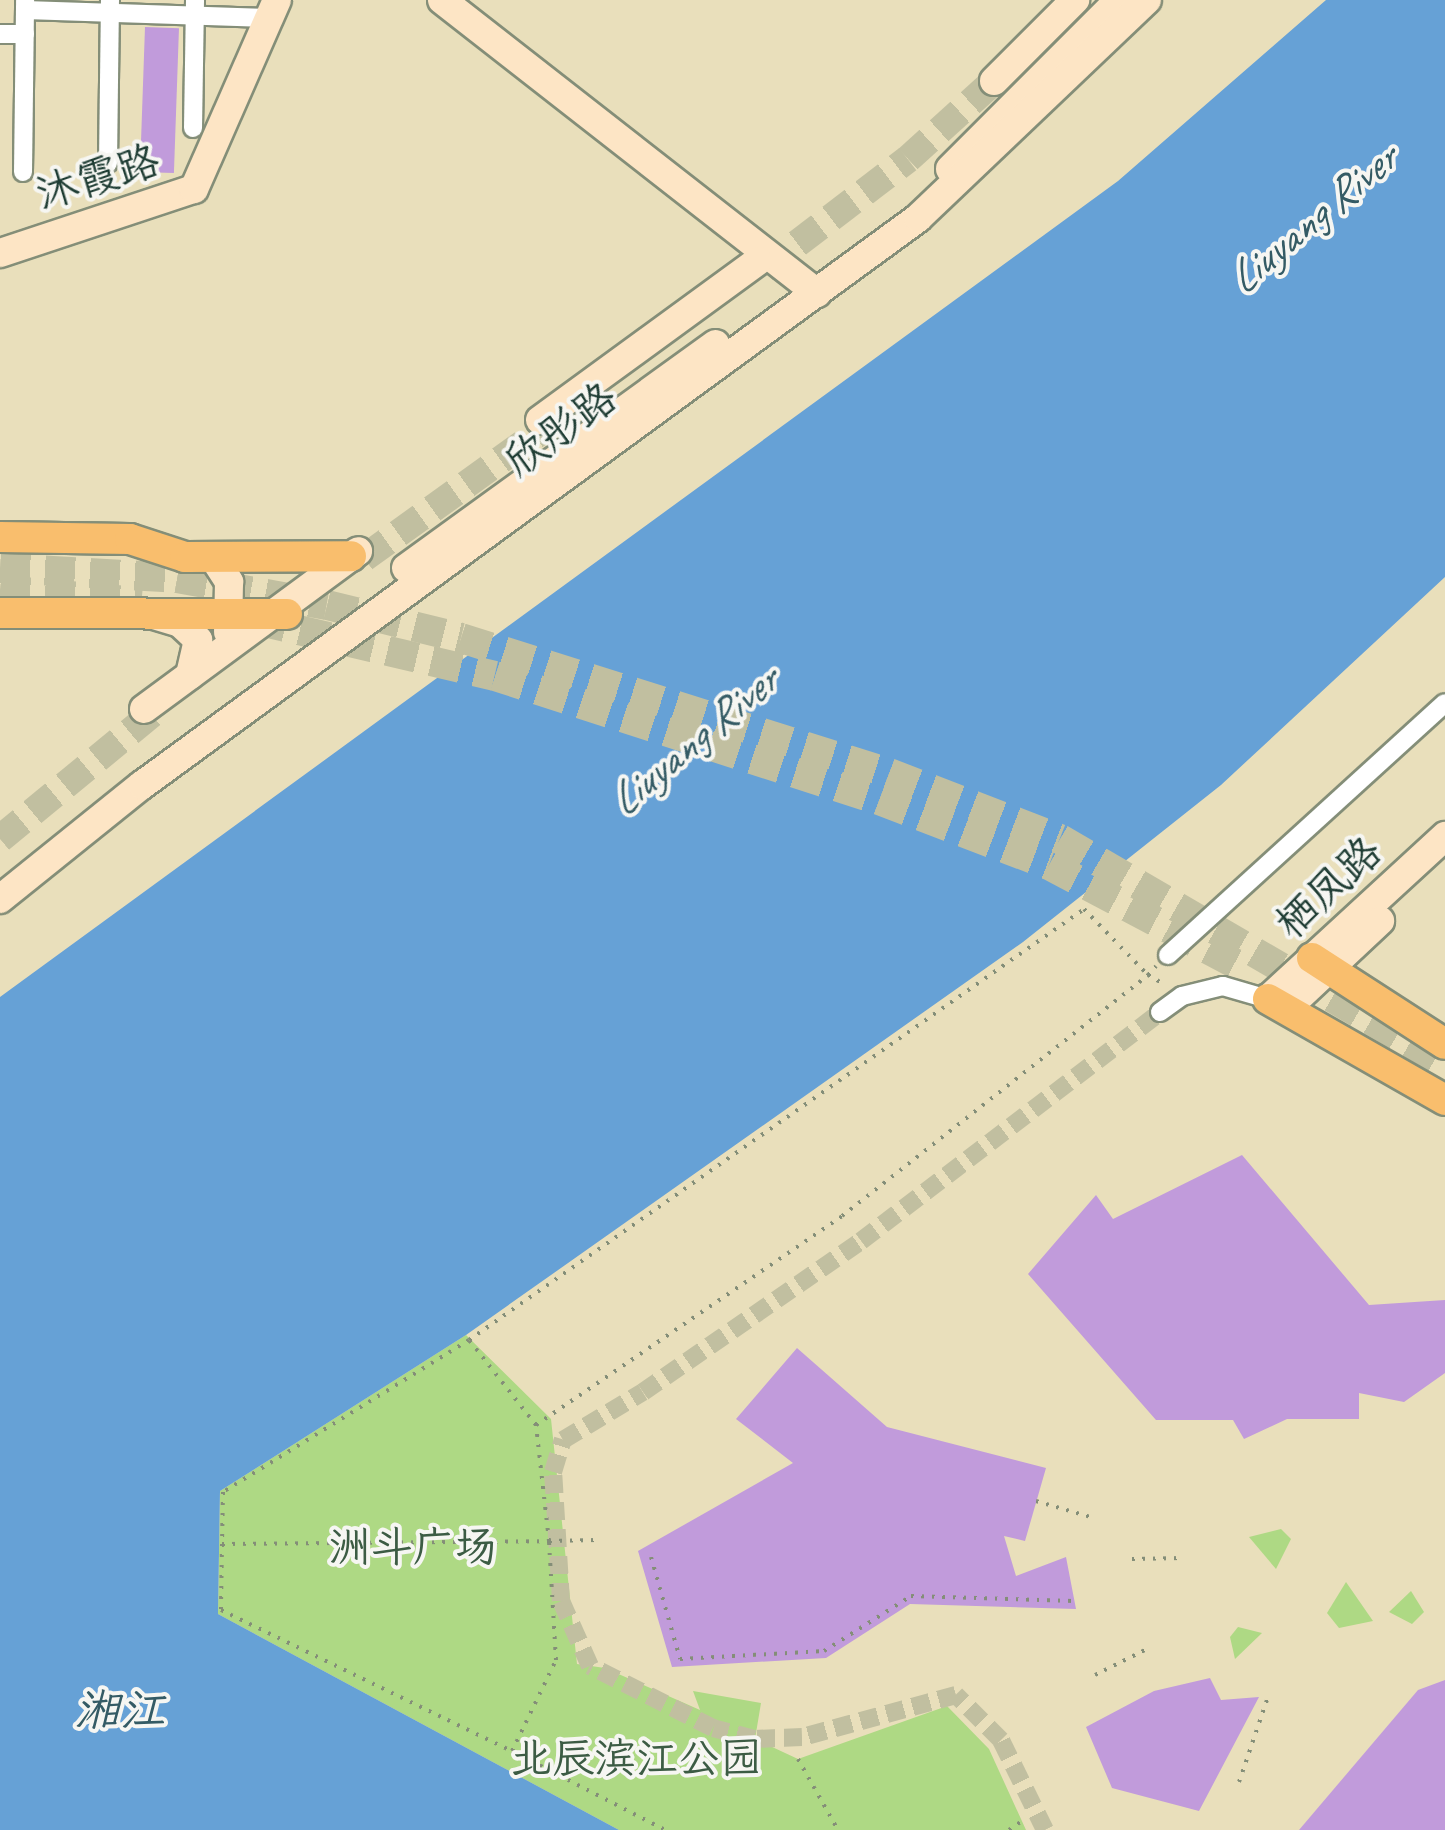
<!DOCTYPE html>
<html>
<head>
<meta charset="utf-8">
<style>
  body { margin:0 }
  #map { position:relative; width:1445px; height:1830px; overflow:hidden; background:#e9dfbb; font-family:Caveat,"LXGW WenKai TC",sans-serif }
  div>[style] { position:absolute }
  .green>* { inset:0; background:#aed984 }
  .water>* { inset:0; background:#66a1d6 }
  .building>* { inset:0; background:#c19bdb; transform-origin:0 0 }
  .street-tunnel>* { height:18px; margin-top:-9px; transform-origin:0; background:repeating-linear-gradient(90deg,#c1bfa0 0 18px,transparent 0 27px) }
  .secondary-tunnel>* { height:28px; margin-top:-14px; transform-origin:0; background:repeating-linear-gradient(90deg,#c1bfa0 0 28px,transparent 0 42px) }
  .primary-tunnel>* { height:30px; margin-top:-15px; transform-origin:0; background:repeating-linear-gradient(90deg,#c1bfa0 0 30px,transparent 0 45px) }
  .path>* { height:4px; margin-top:-2px; transform-origin:0; background:repeating-linear-gradient(90deg,#848e78 0 2.5px,transparent 0 10.5px) }
  .roads { filter:drop-shadow(2px 0 #848e78) drop-shadow(-2px 0 #848e78) drop-shadow(0 2px #848e78) drop-shadow(0 -2px #848e78) }
  .street>* { height:18px; margin:-9px; padding:0 9px; transform-origin:9px; border-radius:9px; background:#fff }
  .secondary>* { height:28px; margin:-14px; padding:0 14px; transform-origin:14px; border-radius:14px; background:#fde5c5 }
  .primary>* { height:30px; margin:-15px; padding:0 15px; transform-origin:15px; border-radius:15px; background:#f9be6d }
  span { translate:-50% -50%; white-space:nowrap; text-align:center; line-height:1.15; -webkit-text-stroke:8px #f6f6f2; paint-order:stroke }
  .street-label { font-size:42px; color:#1f3d34 }
  .park-label { font-size:42px; color:#3c5c44 }
  .water-label { font-size:45px; color:#345b65; font-style:italic }
</style>
</head>
<body>
<div id="map">
  <div class="green">
    <i style="clip-path:polygon(466px 1335px,551px 1419px,577px 1664px,605px 1668px,700px 1710px,693px 1691px,761px 1703px,755px 1739px,798px 1759px,947px 1706px,989px 1749px,1026px 1830px,619px 1830px,218px 1614px,220px 1491px)"></i>
    <i style="clip-path:polygon(1281px 1529px,1291px 1539px,1276px 1569px,1249px 1537px)"></i>
    <i style="clip-path:polygon(1346px 1582px,1373px 1621px,1339px 1628px,1327px 1613px)"></i>
    <i style="clip-path:polygon(1411px 1591px,1424px 1612px,1412px 1624px,1389px 1612px)"></i>
    <i style="clip-path:polygon(1238px 1627px,1262px 1633px,1235px 1659px,1230px 1637px)"></i>
  </div>
  <div class="water">
    <i style="clip-path:polygon(1326px 0,1445px 0,1445px 577px,1221px 785px,1023px 942px,466px 1335px,220px 1491px,218px 1614px,619px 1830px,0 1830px,0 997px,1118px 181px)"></i>
  </div>
  <div class="building">
    <i style="left:145px;top:27px;width:34px;height:145px;rotate:2deg"></i>
    <i style="clip-path:polygon(1242px 1155px,1369px 1305px,1445px 1300px,1445px 1373px,1404px 1402px,1359px 1393px,1359px 1419px,1287px 1419px,1244px 1439px,1233px 1420px,1156px 1420px,1028px 1274px,1096px 1195px,1113px 1219px)"></i>
    <i style="clip-path:polygon(797px 1348px,887px 1427px,1046px 1468px,1025px 1541px,1004px 1536px,1016px 1576px,1066px 1557px,1076px 1609px,910px 1604px,826px 1658px,672px 1667px,638px 1551px,793px 1463px,736px 1419px)"></i>
    <i style="clip-path:polygon(1210px 1678px,1221px 1700px,1259px 1697px,1199px 1811px,1112px 1788px,1086px 1727px,1154px 1691px)"></i>
    <i style="clip-path:polygon(1445px 1680px,1445px 1830px,1299px 1830px,1418px 1690px)"></i>
  </div>
  <div class="street-tunnel">
    <i style="left:1045px;top:1830px;width:100px;rotate:-116.1deg"></i>
    <i style="left:1001px;top:1740px;width:64px;rotate:-135deg"></i>
    <i style="left:956px;top:1695px;width:160px;rotate:164.7deg"></i>
    <i style="left:802px;top:1737px;width:48px;rotate:177.6deg"></i>
    <i style="left:754px;top:1739px;width:42px;rotate:-165deg"></i>
    <i style="left:713px;top:1728px;width:138px;rotate:-153.2deg"></i>
    <i style="left:590px;top:1666px;width:71px;rotate:-114deg"></i>
    <i style="left:561px;top:1601px;width:129px;rotate:-93.5deg"></i>
    <i style="left:553px;top:1472px;width:34px;rotate:-73deg"></i>
    <i style="left:563px;top:1440px;width:93px;rotate:-31deg"></i>
    <i style="left:643px;top:1392px;width:265px;rotate:-34.7deg"></i>
    <i style="left:861px;top:1241px;width:377px;rotate:-37.4deg"></i>
  </div>
  <div class="secondary-tunnel">
    <i style="left:764px;top:269px;width:181px;rotate:-37.4deg"></i>
    <i style="left:908px;top:159px;width:116px;rotate:-42.2deg"></i>
    <i style="left:364px;top:558px;width:224px;rotate:-35.7deg"></i>
    <i style="left:0;top:839px;width:200px;rotate:-39.5deg"></i>
  </div>
  <div class="primary-tunnel">
    <i style="left:0;top:568px;width:177px;rotate:3.2deg"></i>
    <i style="left:177px;top:578px;width:152px;rotate:10.2deg"></i>
    <i style="left:327px;top:605px;width:138px;rotate:13.8deg"></i>
    <i style="left:461px;top:638px;width:449px;rotate:17.5deg"></i>
    <i style="left:889px;top:773px;width:183px;rotate:21.1deg"></i>
    <i style="left:1060px;top:839px;width:445px;rotate:30.2deg"></i>
    <i style="left:0;top:590px;width:142px;rotate:4.9deg"></i>
    <i style="left:256px;top:620px;width:245px;rotate:13.2deg"></i>
    <i style="left:495px;top:676px;width:404px;rotate:17.9deg"></i>
    <i style="left:879px;top:800px;width:182px;rotate:20.9deg"></i>
    <i style="left:1049px;top:865px;width:218px;rotate:27.9deg"></i>
  </div>
  <div class="path">
    <i style="left:469px;top:1340px;width:751px;rotate:-35.02deg"></i>
    <i style="left:1084px;top:909px;width:92px;rotate:45.9deg"></i>
    <i style="left:1148px;top:975px;width:12px;rotate:-48deg"></i>
    <i style="left:536px;top:1425px;width:371px;rotate:-34.3deg"></i>
    <i style="left:842px;top:1216px;width:390px;rotate:-38.2deg"></i>
    <i style="left:1148px;top:975px;width:20px;rotate:30deg"></i>
    <i style="left:1036px;top:1501px;width:60px;rotate:16.3deg"></i>
    <i style="left:222px;top:1544px;width:327px;rotate:-0.5deg"></i>
    <i style="left:549px;top:1541px;width:117px;rotate:-96.4deg"></i>
    <i style="left:536px;top:1425px;width:108px;rotate:-128.2deg"></i>
    <i style="left:469px;top:1340px;width:289px;rotate:148.3deg"></i>
    <i style="left:223px;top:1492px;width:52px;rotate:91.1deg"></i>
    <i style="left:222px;top:1544px;width:66px;rotate:90.9deg"></i>
    <i style="left:221px;top:1610px;width:323px;rotate:25.9deg"></i>
    <i style="left:512px;top:1751px;width:101px;rotate:-64.2deg"></i>
    <i style="left:556px;top:1660px;width:119px;rotate:-93.4deg"></i>
    <i style="left:549px;top:1541px;width:48px;rotate:-1.2deg"></i>
    <i style="left:651px;top:1557px;width:106px;rotate:74.1deg"></i>
    <i style="left:680px;top:1659px;width:144px;rotate:-3.2deg"></i>
    <i style="left:824px;top:1651px;width:103px;rotate:-32.3deg"></i>
    <i style="left:911px;top:1596px;width:163px;rotate:1.8deg"></i>
    <i style="left:1132px;top:1559px;width:51px;rotate:-1.1deg"></i>
    <i style="left:1095px;top:1675px;width:60px;rotate:-26.6deg"></i>
    <i style="left:512px;top:1751px;width:172px;rotate:27.3deg"></i>
    <i style="left:798px;top:1759px;width:81px;rotate:60.6deg"></i>
    <i style="left:1239px;top:1782px;width:90px;rotate:-71.2deg"></i>
    <i style="left:1009px;top:1830px;width:16px;rotate:-35deg"></i>
  </div>
  <div class="roads">
    <div class="street">
      <i style="left:25px;top:10px;width:235px;rotate:1.9deg"></i>
      <i style="left:0;top:34px;width:25px"></i>
      <i style="left:193px;top:128px;width:128px;rotate:-89.1deg"></i>
      <i style="left:108px;top:163px;width:163px;rotate:-89.3deg"></i>
      <i style="left:23px;top:172px;width:172px;rotate:-89.3deg"></i>
      <i style="left:1168px;top:955px;width:374px;rotate:-42.3deg"></i>
      <i style="left:1160px;top:1012px;width:27px;rotate:-36deg"></i>
      <i style="left:1182px;top:996px;width:42px;rotate:-13.7deg"></i>
      <i style="left:1223px;top:986px;width:47px;rotate:16.1deg"></i>
    </div>
    <div class="secondary">
      <i style="left:442px;top:0;width:476px;rotate:38deg"></i>
      <i style="left:994px;top:81px;width:115px;rotate:-45deg"></i>
      <i style="left:950px;top:169px;width:239px;rotate:-45deg"></i>
      <i style="left:0;top:253px;width:204px;rotate:-18.3deg"></i>
      <i style="left:194px;top:189px;width:206px;rotate:-66.3deg"></i>
      <i style="left:540px;top:420px;width:270px;rotate:-36.1deg"></i>
      <i style="left:213px;top:557px;width:30px;rotate:57deg"></i>
      <i style="left:229px;top:582px;width:50px;rotate:91.1deg"></i>
      <i style="left:406px;top:568px;width:382px;rotate:-35.9deg"></i>
      <i style="left:154px;top:615px;width:27px;rotate:17deg"></i>
      <i style="left:180px;top:623px;width:25px;rotate:43deg"></i>
      <i style="left:198px;top:640px;width:36px;rotate:103deg"></i>
      <i style="left:144px;top:709px;width:266px;rotate:-36.4deg"></i>
      <i style="left:0;top:899px;width:182px;rotate:-38.8deg"></i>
      <i style="left:142px;top:785px;width:961px;rotate:-36.15deg"></i>
      <i style="left:918px;top:218px;width:316px;rotate:-43.6deg"></i>
      <i style="left:1268px;top:999px;width:241px;rotate:-42.6deg"></i>
      <i style="left:1286px;top:1009px;width:129px;rotate:-43.1deg"></i>
    </div>
    <div class="primary">
      <i style="left:0;top:537px;width:130px;rotate:0.9deg"></i>
      <i style="left:130px;top:539px;width:58px;rotate:18.1deg"></i>
      <i style="left:185px;top:557px;width:166px;rotate:-0.3deg"></i>
      <i style="left:0;top:613px;width:287px;rotate:0.2deg"></i>
      <i style="left:1312px;top:958px;width:158px;rotate:32.9deg"></i>
      <i style="left:1268px;top:999px;width:204px;rotate:29.7deg"></i>
    </div>
  </div>
  <div class="street-label">
    <span style="left:98px;top:178px;rotate:-17deg">沐霞路</span>
    <span style="left:561px;top:430px;rotate:-36deg">欣彤路</span>
    <span style="left:1329px;top:888px;rotate:-43deg">栖凤路</span>
  </div>
  <div class="park-label">
    <span style="left:413px;top:1548px">洲斗广场</span>
    <span style="left:636px;top:1759px">北辰滨江公园</span>
  </div>
  <div class="water-label">
    <span style="left:1312px;top:219px;rotate:-40deg">Liuyang River</span>
    <span style="left:693px;top:741px;rotate:-40deg">Liuyang River</span>
    <span style="left:120px;top:1711px">湘江</span>
  </div>
</div>
</body>
</html>
